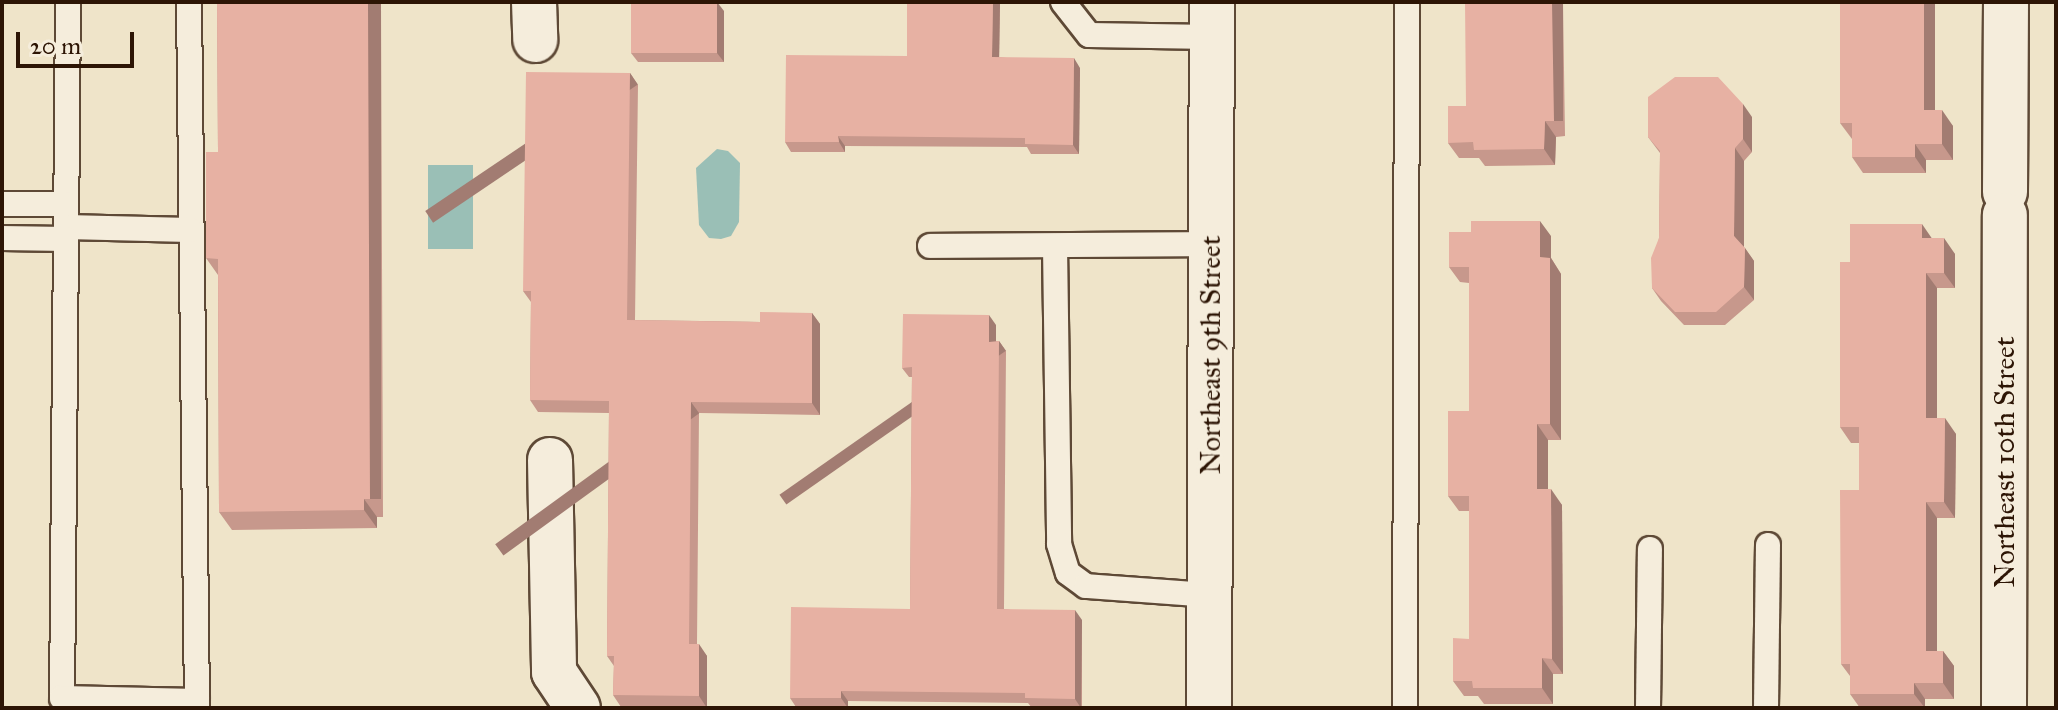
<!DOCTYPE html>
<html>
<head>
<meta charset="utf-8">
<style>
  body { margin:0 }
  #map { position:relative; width:2058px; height:710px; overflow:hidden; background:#efe4c9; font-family:"IM FELL Great Primer",serif }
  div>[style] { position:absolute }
  .water>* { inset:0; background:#9abfb6; transform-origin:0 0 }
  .roads { filter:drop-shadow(2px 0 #5e4936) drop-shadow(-2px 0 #5e4936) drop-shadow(0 2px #5e4936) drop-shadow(0 -2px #5e4936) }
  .service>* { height:24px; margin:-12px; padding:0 12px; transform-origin:12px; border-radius:12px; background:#f5eddc }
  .minor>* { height:44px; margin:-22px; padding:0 22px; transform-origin:22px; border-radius:22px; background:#f5eddc }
  .tertiary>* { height:44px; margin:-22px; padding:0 22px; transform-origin:22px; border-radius:22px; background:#f5eddc }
  .wall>* { inset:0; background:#c7988c }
  .shaded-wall>* { inset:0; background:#a27c72; transform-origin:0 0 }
  .building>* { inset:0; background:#e7b1a3; transform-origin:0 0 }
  span { translate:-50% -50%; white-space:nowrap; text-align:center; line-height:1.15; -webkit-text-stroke:6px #f5eddc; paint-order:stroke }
  .street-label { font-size:28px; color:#2d1505 }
  .frame { position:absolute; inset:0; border:4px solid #2d1505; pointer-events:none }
  .scale { position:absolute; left:16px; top:32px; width:118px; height:36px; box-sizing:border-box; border:4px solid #2d1505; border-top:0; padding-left:10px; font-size:24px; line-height:28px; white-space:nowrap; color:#2d1505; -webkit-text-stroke:6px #f5eddc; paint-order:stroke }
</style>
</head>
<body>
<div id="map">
  <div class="water">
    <i style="clip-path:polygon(717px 149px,728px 151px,740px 163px,739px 222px,731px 236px,721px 239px,709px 238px,699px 225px,696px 168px)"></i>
    <i style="left:428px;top:165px;width:45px;height:84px"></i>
  </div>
  <div class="roads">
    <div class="service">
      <i style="left:68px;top:2px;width:696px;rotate:90.49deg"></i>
      <i style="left:62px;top:698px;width:135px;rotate:1.3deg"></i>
      <i style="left:189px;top:2px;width:706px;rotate:89.35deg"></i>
      <i style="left:1063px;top:2px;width:42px;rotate:51.8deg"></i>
      <i style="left:1089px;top:35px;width:123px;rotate:0.9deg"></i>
      <i style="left:2px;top:204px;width:64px"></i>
      <i style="left:66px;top:227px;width:124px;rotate:1.4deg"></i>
      <i style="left:2px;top:238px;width:64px;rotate:0.9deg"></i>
      <i style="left:930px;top:246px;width:281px;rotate:-0.4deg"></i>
      <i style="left:1055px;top:246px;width:298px;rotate:89.2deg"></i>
      <i style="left:1059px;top:544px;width:30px;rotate:73deg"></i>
      <i style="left:1068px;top:573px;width:22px;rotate:36deg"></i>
      <i style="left:1086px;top:586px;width:123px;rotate:4.2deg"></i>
      <i style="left:1405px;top:708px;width:706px;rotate:-89.84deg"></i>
      <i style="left:1648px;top:708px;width:159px;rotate:-89.3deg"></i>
      <i style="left:1766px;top:708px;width:163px;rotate:-89.3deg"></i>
    </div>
    <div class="minor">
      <i style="left:534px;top:2px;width:38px;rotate:88deg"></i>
      <i style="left:2005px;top:192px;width:190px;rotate:-89.7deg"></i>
      <i style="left:550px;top:460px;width:212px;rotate:88.9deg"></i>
      <i style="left:554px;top:672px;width:43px;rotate:56.3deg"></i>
      <i style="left:2004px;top:708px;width:493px;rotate:-89.9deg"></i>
    </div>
    <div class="tertiary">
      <i style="left:1209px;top:708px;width:706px;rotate:-89.76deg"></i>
    </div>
  </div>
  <div class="wall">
    <i style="clip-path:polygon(217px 2px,381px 2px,383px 517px,377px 517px,377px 528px,232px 530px,219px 512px,218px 275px,206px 258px,218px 152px)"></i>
    <i style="clip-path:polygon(907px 2px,1000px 2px,999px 57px,1080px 68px,1079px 154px,1031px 154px,1027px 147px,845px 146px,845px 152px,791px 152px,785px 142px,907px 56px)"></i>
    <i style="clip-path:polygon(1563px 2px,1565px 136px,1556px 137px,1555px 165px,1485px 166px,1479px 158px,1459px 158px,1448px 143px,1466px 106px)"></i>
    <i style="clip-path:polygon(1935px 2px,1935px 110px,1953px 126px,1953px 160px,1926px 160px,1926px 173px,1863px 173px,1852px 157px,1852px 139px,1840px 123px)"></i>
    <i style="clip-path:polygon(724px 11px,724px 62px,638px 62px,631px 53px)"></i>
    <i style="clip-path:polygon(630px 73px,638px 85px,635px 320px,760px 322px,812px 313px,820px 324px,820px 415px,699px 413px,697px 644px,707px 656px,707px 708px,621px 707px,613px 695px,614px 666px,607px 656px,609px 413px,538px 412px,530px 400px,531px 302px,523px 291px)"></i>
    <i style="clip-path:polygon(1752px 117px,1752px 152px,1744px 161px,1744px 247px,1754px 261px,1754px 300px,1725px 325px,1684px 325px,1661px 301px,1652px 288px,1659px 238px,1660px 153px,1648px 137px)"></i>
    <i style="clip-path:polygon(1551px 236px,1551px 258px,1561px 274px,1561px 440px,1548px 440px,1548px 489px,1562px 505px,1563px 674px,1553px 674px,1553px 704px,1484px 704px,1478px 696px,1464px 696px,1453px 681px,1469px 639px,1469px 511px,1459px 511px,1448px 496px,1469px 411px,1469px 283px,1460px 282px,1449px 267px)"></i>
    <i style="clip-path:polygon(1931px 238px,1955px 254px,1955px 288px,1937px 288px,1937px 418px,1956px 434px,1955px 518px,1937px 518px,1937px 651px,1943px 651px,1954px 666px,1954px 699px,1925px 699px,1925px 708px,1860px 708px,1850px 694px,1850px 676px,1841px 664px,1859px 490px,1859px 443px,1851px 443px,1840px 427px,1850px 262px)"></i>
    <i style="clip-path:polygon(996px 325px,996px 341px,999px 341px,1006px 351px,1004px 609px,1082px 620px,1082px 708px,1032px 708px,1028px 703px,848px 701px,848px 708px,796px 707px,790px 698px,910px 609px,912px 377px,909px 377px,902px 368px)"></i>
  </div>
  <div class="shaded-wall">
    <i style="left:368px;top:2px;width:13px;height:497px"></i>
    <i style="clip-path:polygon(717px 2px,724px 11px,724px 62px,717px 53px)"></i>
    <i style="clip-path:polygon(993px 2px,1000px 2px,999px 67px,992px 57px)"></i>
    <i style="left:1552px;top:2px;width:11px;height:119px"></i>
    <i style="left:1924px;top:2px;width:11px;height:108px"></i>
    <i style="clip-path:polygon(1074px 58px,1080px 68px,1079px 154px,1073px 145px)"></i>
    <i style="left:630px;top:73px;width:14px;height:247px;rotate:56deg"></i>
    <i style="clip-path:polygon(1743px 104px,1752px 117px,1752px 152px,1743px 139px)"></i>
    <i style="clip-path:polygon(1942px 110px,1953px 126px,1953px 160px,1942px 144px)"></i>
    <i style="clip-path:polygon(1545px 121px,1556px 137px,1555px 165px,1544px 149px)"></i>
    <i style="clip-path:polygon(838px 136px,845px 146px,845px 152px,839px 142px)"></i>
    <i style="clip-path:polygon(1915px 144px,1926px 160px,1926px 173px,1915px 157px)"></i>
    <i style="clip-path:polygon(1735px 148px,1744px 161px,1744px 250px,1734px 236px)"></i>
    <i style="clip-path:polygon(1540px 221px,1551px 236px,1551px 258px,1561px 274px,1561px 440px,1550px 424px,1540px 257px)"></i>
    <i style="clip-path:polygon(1922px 224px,1933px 240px,1922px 238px)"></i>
    <i style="clip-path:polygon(1944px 238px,1955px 254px,1955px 288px,1944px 273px)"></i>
    <i style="clip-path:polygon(1745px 248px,1754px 261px,1754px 300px,1744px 287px)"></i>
    <i style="clip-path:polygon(1926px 273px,1937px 288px,1937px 433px,1926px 418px)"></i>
    <i style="clip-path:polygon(812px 313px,820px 324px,820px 415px,812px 403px)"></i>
    <i style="clip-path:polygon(989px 315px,996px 325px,996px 351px,989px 342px)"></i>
    <i style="left:999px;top:341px;width:12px;height:268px;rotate:55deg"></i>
    <i style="left:691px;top:402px;width:14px;height:242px;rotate:54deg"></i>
    <i style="clip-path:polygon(1945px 418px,1956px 434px,1955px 518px,1944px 502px)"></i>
    <i style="clip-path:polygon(1537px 424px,1548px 440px,1548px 505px,1537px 489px)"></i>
    <i style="clip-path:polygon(1551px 489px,1562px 505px,1563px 674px,1552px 659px)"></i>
    <i style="clip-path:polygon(364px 499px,377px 517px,377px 528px,364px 510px)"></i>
    <i style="clip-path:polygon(1926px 502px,1937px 518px,1937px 667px,1926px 651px)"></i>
    <i style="clip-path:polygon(1075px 610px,1082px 620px,1081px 708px,1075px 699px)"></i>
    <i style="clip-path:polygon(699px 644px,707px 656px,707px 708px,699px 696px)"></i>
    <i style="clip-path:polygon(1943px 651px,1954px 666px,1954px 699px,1943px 683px)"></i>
    <i style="clip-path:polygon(1542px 658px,1553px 674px,1553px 704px,1542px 688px)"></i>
    <i style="clip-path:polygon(1914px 683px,1925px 699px,1925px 708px,1914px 694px)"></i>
    <i style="clip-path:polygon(841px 691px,848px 701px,848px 708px,841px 698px)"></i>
  </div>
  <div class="building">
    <i style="clip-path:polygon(217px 2px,368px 2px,370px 499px,364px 499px,364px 510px,219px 512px,218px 259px,206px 258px,206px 152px,218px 152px)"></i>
    <i style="left:631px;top:2px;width:86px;height:51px"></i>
    <i style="clip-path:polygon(907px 2px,993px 2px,992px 57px,1074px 58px,1073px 145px,1025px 144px,1025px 138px,838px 136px,839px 142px,785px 142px,786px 55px,907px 56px)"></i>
    <i style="clip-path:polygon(1465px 2px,1552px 2px,1554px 121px,1545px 121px,1544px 149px,1474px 150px,1473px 142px,1448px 143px,1448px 106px,1466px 106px)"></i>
    <i style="clip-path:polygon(1840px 2px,1924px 2px,1924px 110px,1942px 110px,1942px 144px,1915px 144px,1915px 157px,1852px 157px,1852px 123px,1840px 123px)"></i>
    <i style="clip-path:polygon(526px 72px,630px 73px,627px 320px,760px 322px,760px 312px,812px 313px,812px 403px,691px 402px,689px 644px,699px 644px,699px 696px,613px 695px,614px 656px,607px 656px,609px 401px,530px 400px,531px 291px,523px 291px)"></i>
    <i style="clip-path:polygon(1675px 77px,1718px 77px,1743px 104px,1743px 139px,1735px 148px,1734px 236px,1745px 248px,1744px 287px,1716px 312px,1675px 312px,1652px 288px,1651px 258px,1659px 238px,1660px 151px,1648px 137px,1648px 97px)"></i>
    <i style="clip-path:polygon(1471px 221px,1540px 221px,1540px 257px,1550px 258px,1550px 424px,1537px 424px,1537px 489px,1551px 489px,1552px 659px,1542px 658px,1542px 688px,1473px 688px,1472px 681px,1453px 681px,1453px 638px,1469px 639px,1469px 496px,1448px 496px,1448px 411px,1469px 411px,1469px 267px,1449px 267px,1449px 232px,1471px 232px)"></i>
    <i style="clip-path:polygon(1850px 224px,1922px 224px,1922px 238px,1944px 238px,1944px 273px,1926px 273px,1926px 418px,1945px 418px,1944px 502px,1926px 502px,1926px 651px,1943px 651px,1943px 683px,1914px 683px,1914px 694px,1850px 694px,1850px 664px,1841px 664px,1840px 490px,1859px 490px,1859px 427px,1840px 427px,1840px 262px,1850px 262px)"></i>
    <i style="clip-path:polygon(903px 314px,989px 315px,989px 342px,999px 341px,997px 609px,1075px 610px,1075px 699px,1025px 698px,1025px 693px,841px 691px,841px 698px,790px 698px,791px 607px,910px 609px,912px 367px,902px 368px)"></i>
  </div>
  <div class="street-label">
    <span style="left:1211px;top:355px;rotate:-90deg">Northeast 9th Street</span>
    <span style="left:2005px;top:462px;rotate:-90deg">Northeast 10th Street</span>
  </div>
  <div class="frame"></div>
  <div class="scale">20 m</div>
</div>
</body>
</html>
